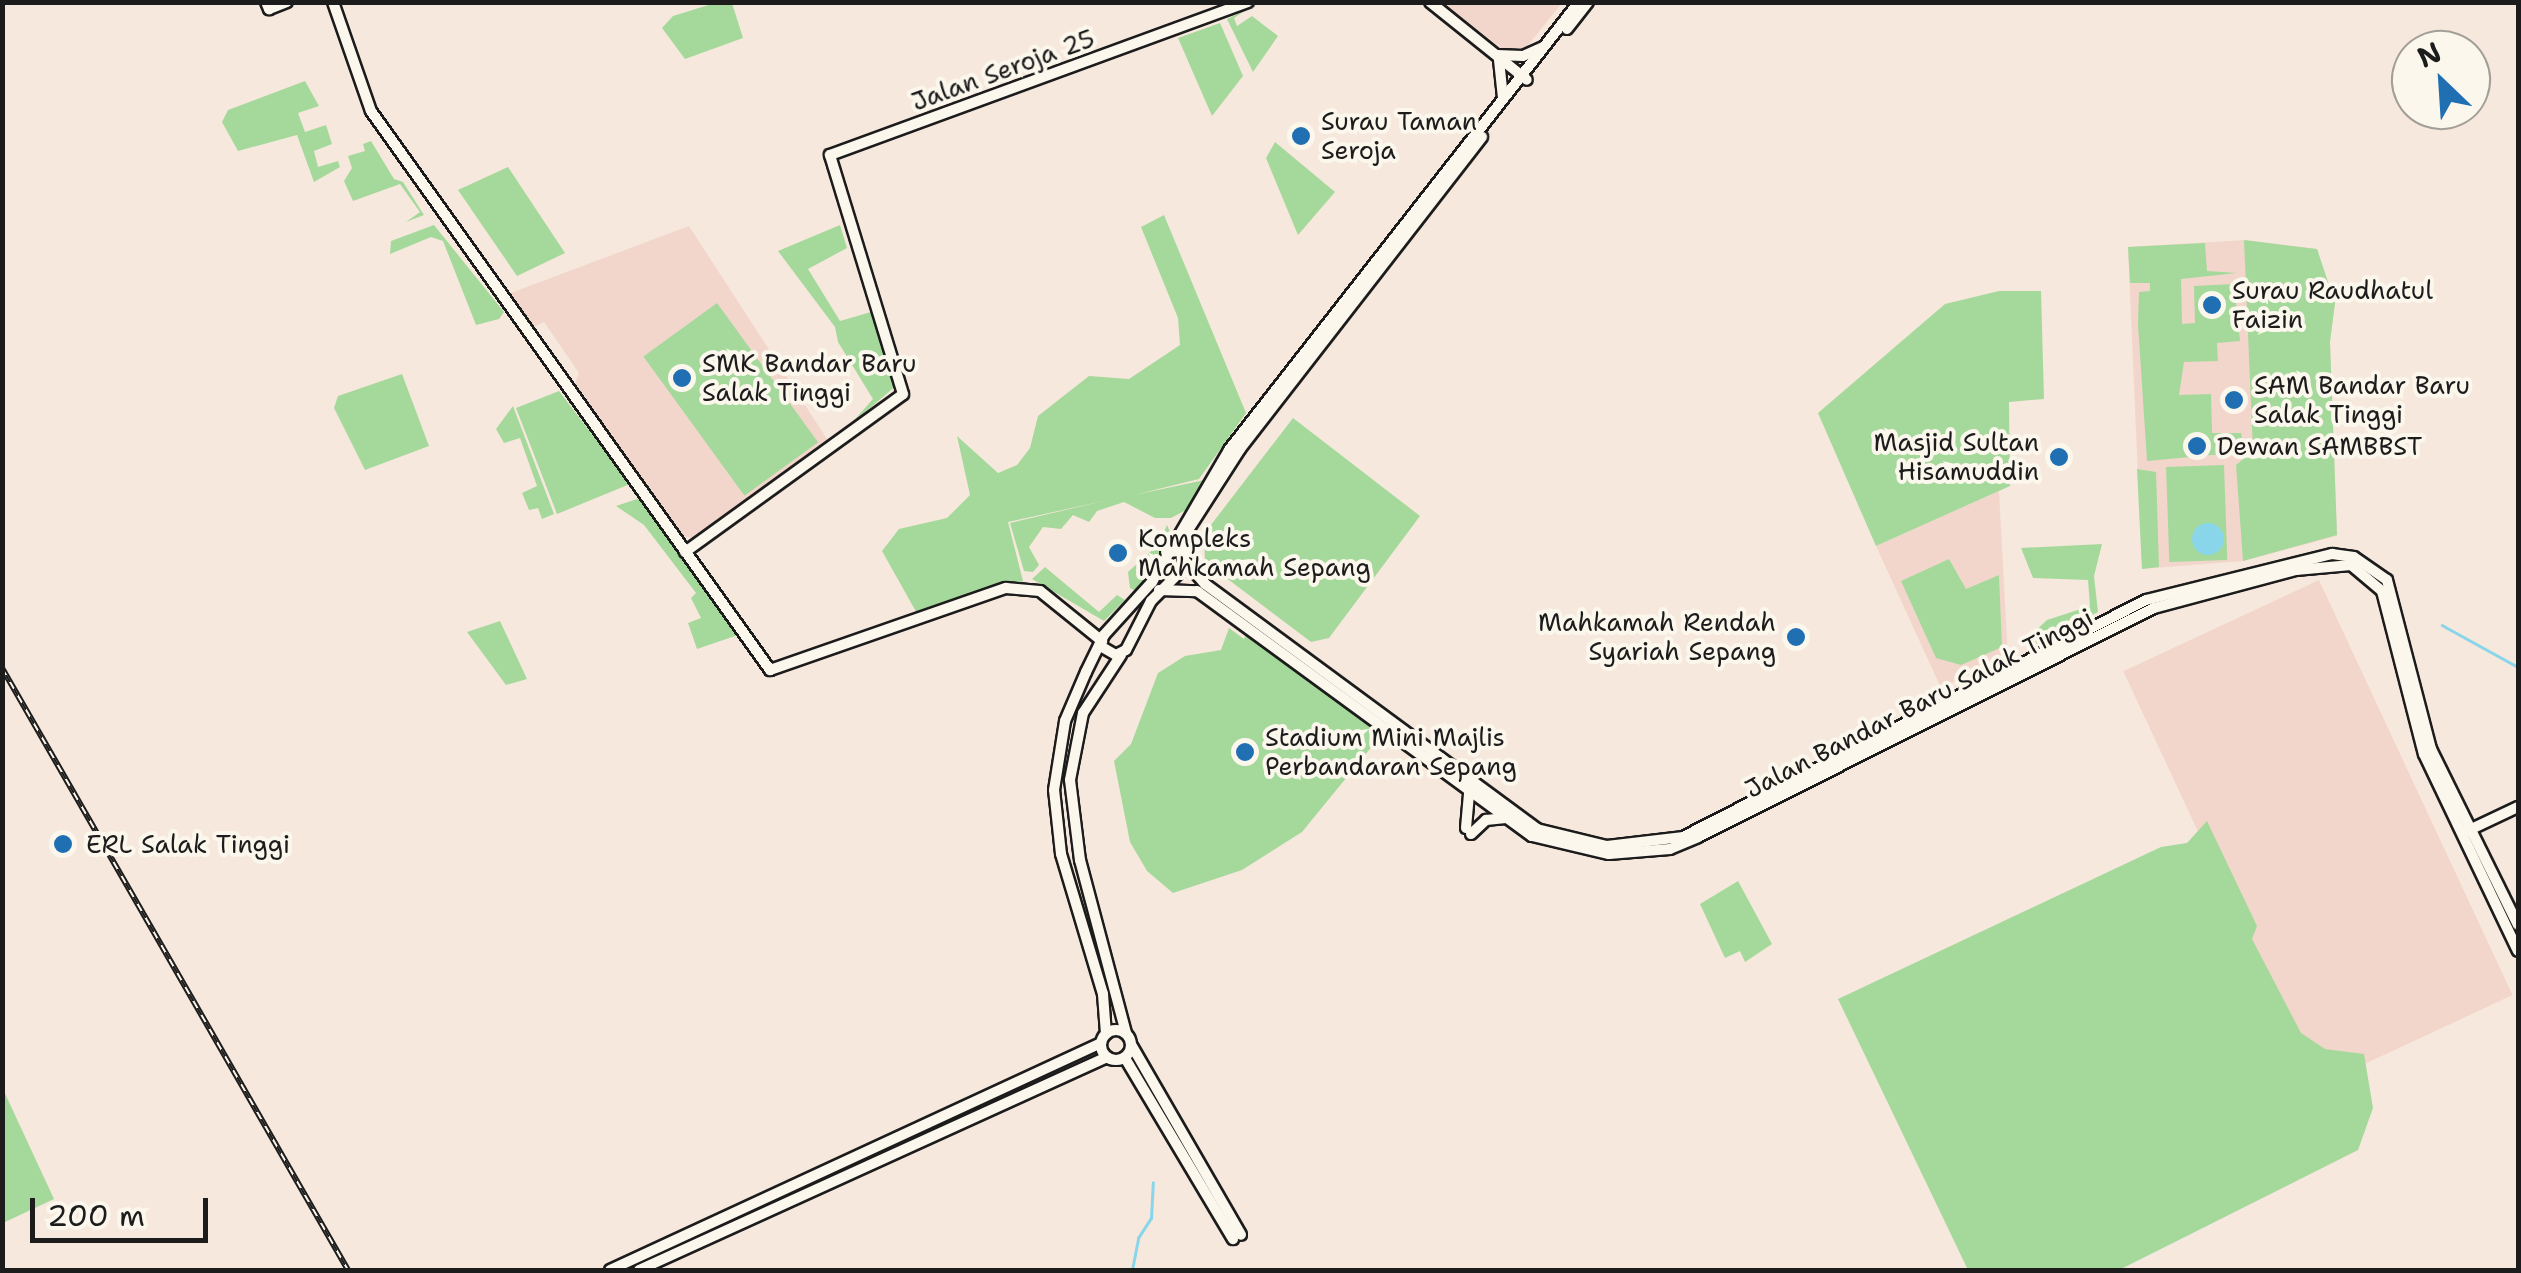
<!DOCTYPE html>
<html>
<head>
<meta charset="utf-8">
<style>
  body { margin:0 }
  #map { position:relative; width:2521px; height:1273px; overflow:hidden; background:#f7e8dd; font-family:"Shantell Sans",sans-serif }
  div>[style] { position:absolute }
  .built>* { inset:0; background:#f2d6cb; transform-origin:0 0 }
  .green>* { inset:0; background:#a5d99b; transform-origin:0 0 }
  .water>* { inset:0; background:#89d5ea }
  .round { border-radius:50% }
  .stream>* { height:2.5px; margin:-1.25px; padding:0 1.25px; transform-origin:1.25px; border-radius:1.25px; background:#89d5ea }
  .roads { filter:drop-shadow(2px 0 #1c1c1c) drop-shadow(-2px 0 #1c1c1c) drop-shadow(0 2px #1c1c1c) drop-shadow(0 -2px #1c1c1c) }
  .secondary>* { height:10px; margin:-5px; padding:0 5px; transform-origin:5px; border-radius:5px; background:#fbf7ec }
  .secondary>.ring { margin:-5px; padding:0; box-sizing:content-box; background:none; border:10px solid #fbf7ec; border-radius:50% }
  .rail>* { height:6px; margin-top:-3px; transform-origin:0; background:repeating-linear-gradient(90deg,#fbf7ec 0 8px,#1c1c1c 0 16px); box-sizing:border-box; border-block:2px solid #1c1c1c }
  .dots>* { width:28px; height:28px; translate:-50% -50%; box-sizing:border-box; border:5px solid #fbf7ec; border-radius:50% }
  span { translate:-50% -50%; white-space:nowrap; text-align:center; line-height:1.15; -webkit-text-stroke:8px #fbf7ec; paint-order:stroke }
  .street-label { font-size:25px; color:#1c1c1c }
  .poi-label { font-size:25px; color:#1c1c1c }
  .left { translate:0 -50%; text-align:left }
  .right { translate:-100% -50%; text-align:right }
  .frame { position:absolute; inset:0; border:5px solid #1c1c1c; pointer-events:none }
  .north { position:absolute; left:2391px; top:30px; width:100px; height:100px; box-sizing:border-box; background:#fbf7ec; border:2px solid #a29f99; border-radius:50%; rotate:335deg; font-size:28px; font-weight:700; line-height:40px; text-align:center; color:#1c1c1c }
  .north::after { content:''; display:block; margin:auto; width:35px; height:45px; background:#1f6fb2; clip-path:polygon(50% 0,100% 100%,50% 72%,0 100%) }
  .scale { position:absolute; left:30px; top:1198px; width:178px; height:45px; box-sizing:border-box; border:5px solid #1c1c1c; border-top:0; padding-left:12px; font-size:30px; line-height:35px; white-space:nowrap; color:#1c1c1c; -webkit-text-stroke:8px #fbf7ec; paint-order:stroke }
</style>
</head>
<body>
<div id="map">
  <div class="built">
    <i style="clip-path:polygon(1443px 3px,1562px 3px,1525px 49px,1504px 50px)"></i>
    <i style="clip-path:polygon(689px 226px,827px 439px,694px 538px,682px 536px,575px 383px,579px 373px,544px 322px,533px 328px,508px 294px)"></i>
    <i style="clip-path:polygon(2245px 240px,2317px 249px,2335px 303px,2330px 342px,2337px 536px,2243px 561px,2142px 569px,2128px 247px)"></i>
    <i style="clip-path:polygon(1999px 491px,2008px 658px,1941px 688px,1876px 546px)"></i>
    <i style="left:2319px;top:580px;width:458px;height:216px;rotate:65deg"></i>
  </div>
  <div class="green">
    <i style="clip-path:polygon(715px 3px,732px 3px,743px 38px,685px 59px,662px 28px,673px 16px)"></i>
    <i style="clip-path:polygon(1246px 10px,1234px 18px,1237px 26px,1252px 16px,1278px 36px,1253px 72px,1227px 19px)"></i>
    <i style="clip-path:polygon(1220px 23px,1243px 76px,1212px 116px,1178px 38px)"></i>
    <i style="clip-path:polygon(305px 81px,319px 106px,298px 113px,305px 132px,326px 125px,332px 144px,314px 151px,318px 167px,338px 161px,340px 167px,314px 182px,297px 135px,238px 151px,222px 122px,228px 110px)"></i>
    <i style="clip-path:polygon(371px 141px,394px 179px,403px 182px,424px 215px,406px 222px,420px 212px,400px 184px,353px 201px,344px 181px,352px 168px,348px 156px,365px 151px,363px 144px)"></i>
    <i style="clip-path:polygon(1275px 142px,1335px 192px,1298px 235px,1266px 158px)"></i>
    <i style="clip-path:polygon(508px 167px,565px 253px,517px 276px,458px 190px)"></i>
    <i style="clip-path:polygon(1164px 215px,1246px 413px,1199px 479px,1134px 495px,1209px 479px,1188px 509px,1171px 518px,1155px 518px,1124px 502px,1097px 511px,1089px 522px,1073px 515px,1061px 529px,1043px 527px,1029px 547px,1039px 565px,1033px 572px,1024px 571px,1010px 523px,1108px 500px,1008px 522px,1023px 581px,919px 617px,882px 551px,899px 529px,947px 518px,970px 495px,957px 436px,998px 473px,1017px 465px,1030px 448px,1038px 416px,1089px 376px,1129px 379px,1180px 345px,1178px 318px,1141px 227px)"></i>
    <i style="clip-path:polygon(434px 225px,504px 312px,499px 319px,476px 325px,443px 241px,431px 237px,390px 254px,391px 241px)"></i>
    <i style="clip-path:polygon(840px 225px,847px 248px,808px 269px,840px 321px,871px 312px,898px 384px,849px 426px,873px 399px,838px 342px,835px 327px,778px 251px)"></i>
    <i style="clip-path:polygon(2244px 240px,2317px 249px,2335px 303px,2330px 342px,2337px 535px,2243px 561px,2236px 465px,2253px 451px)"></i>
    <i style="clip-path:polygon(2205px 243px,2207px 271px,2237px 273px,2181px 279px,2182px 324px,2195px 323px,2194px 286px,2234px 284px,2240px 341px,2217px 343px,2218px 361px,2184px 362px,2179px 395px,2211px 394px,2212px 433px,2241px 433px,2244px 452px,2147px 461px,2138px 324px,2139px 292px,2150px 291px,2150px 283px,2130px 283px,2128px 247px)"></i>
    <i style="clip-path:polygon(1999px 291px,2041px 291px,2044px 399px,2009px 402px,2010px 486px,1876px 546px,1818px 413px,1945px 304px)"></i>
    <i style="left:717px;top:303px;width:172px;height:91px;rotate:54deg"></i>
    <i style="clip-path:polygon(402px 374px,429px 446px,365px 470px,334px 408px,338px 396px)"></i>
    <i style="clip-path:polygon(559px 391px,630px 484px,557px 514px,516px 408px)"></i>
    <i style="clip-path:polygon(513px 406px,554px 514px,542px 519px,538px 508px,529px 510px,522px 493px,537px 486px,520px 438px,504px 443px,496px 429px)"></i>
    <i style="clip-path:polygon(1293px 418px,1420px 516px,1329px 638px,1311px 642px,1205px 562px,1204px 534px)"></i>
    <i style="left:2224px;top:465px;width:95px;height:58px;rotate:88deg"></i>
    <i style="clip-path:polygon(2137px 469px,2156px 472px,2159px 567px,2142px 569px)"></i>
    <i style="clip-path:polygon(637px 499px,645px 500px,738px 635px,697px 649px,688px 623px,701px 618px,691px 598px,696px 593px,644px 525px,616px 506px)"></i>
    <i style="clip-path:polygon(1167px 525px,1171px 534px,1147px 582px,1138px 592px,1130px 588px,1128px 572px,1159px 544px)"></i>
    <i style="clip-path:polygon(2102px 544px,2094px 576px,2098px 612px,2031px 647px,2031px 635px,2047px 620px,2090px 606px,2088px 580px,2033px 578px,2021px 548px)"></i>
    <i style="clip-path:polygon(1949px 559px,1966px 589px,1999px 575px,2002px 647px,1961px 665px,1936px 658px,1901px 581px)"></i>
    <i style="clip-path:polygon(1045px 567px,1099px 612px,1117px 595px,1125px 600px,1104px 621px,1032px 579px)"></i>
    <i style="clip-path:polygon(500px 621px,527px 679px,506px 685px,467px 632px)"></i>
    <i style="clip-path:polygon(1229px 628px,1244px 639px,1247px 632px,1371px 724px,1369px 732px,1378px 739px,1302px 832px,1242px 870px,1173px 893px,1147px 871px,1130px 842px,1114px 761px,1131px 744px,1158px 673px,1185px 656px,1221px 650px)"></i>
    <i style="clip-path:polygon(2207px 821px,2257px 926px,2252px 939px,2301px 1033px,2325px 1049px,2364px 1054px,2373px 1108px,2358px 1150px,2119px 1270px,1968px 1270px,1838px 999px,2161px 847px,2187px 843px)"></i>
    <i style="clip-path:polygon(1738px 881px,1772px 944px,1745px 962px,1740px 951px,1725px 958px,1700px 904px)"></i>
    <i style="clip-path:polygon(2px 1087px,54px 1199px,3px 1223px,2px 1223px)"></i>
  </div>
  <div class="water">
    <i class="round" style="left:2192px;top:523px;width:32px;height:32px"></i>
  </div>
  <div class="stream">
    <i style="left:2442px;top:625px;width:87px;rotate:28.9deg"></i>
    <i style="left:1132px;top:1270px;width:33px;rotate:-79deg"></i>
    <i style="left:1138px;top:1238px;width:24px;rotate:-57deg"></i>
    <i style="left:1151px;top:1218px;width:35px;rotate:-87deg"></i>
  </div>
  <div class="roads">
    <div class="secondary">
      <i style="left:266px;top:2px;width:8px;rotate:67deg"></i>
      <i style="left:269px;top:9px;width:19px;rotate:-21deg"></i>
      <i style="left:333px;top:2px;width:115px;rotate:70.8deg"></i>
      <i style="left:371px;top:111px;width:687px;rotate:54.48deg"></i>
      <i style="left:770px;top:670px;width:250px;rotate:-19.2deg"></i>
      <i style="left:1006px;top:588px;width:34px;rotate:5deg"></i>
      <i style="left:1040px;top:591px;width:80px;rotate:38.9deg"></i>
      <i style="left:1430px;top:2px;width:124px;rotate:38.8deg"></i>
      <i style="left:1567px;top:29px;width:34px;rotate:-52deg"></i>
      <i style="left:1497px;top:55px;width:26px;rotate:2deg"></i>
      <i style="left:1523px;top:56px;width:22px;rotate:-24deg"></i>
      <i style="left:1499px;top:60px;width:36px;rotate:84deg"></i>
      <i style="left:685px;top:552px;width:269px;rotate:-35.9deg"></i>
      <i style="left:903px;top:394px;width:250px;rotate:-107deg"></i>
      <i style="left:830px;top:155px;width:445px;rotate:-20.1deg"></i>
      <i style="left:1185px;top:555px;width:25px;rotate:-83deg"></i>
      <i style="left:1188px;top:530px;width:96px;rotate:-57.3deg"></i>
      <i style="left:1240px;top:449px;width:395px;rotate:-52.2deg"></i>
      <i style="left:1186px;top:562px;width:29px;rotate:49deg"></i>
      <i style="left:1205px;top:584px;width:413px;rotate:36.4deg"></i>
      <i style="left:1537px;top:829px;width:72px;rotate:13.7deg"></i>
      <i style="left:1607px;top:846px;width:77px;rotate:-6.8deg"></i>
      <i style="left:1683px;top:837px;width:520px;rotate:-27.11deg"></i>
      <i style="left:2146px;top:600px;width:192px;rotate:-13.9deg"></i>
      <i style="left:2332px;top:554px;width:22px;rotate:8deg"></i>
      <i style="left:2354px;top:557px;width:40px;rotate:34.9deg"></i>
      <i style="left:2387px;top:580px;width:175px;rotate:75.4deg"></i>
      <i style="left:2431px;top:749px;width:196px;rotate:63.7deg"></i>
      <i style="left:1159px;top:590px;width:38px;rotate:2deg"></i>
      <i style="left:1197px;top:591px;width:415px;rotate:36.2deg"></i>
      <i style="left:1532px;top:836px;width:79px;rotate:13.2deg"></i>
      <i style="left:1609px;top:854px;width:61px;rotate:-4.7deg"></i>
      <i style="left:1670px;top:849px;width:30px;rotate:-23deg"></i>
      <i style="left:1698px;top:837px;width:510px;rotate:-26.67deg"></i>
      <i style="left:2154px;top:608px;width:147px;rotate:-15deg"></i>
      <i style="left:2296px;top:570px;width:55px;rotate:-5.2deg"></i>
      <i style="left:2351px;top:565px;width:40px;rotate:40deg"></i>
      <i style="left:2382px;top:591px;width:168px;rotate:75.6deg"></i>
      <i style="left:2424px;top:754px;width:218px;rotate:64.5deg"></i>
      <i style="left:1102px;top:647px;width:16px;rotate:30deg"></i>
      <i style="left:1116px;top:655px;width:11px;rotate:-27deg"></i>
      <i style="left:1126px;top:650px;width:55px;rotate:-63deg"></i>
      <i style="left:1151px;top:601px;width:48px;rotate:-45deg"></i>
      <i style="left:1185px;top:567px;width:16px;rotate:-101deg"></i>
      <i style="left:1182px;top:551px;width:16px;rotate:176deg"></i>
      <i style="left:1121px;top:655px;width:69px;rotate:123.2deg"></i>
      <i style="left:1083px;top:713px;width:68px;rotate:101deg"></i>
      <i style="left:1070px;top:780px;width:81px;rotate:82.9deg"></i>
      <i style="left:1080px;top:860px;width:179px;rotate:75.1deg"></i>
      <i style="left:1466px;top:828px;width:35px;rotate:-85deg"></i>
      <i style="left:2465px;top:832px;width:59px;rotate:-25.3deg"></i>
      <i style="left:1471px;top:834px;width:21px;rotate:-43deg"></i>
      <i style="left:1486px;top:820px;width:20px;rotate:-6deg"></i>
      <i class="ring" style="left:1101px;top:1030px;width:20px;height:20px"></i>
      <i style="left:1106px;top:1034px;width:40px;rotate:-94.3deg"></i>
      <i style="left:1103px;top:994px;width:146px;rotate:-106.7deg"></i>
      <i style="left:1061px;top:854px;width:64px;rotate:-96.2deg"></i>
      <i style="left:1054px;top:790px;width:70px;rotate:-80.9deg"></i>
      <i style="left:1065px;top:721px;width:53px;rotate:-66.8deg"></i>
      <i style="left:1086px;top:672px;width:41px;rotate:-64.1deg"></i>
      <i style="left:1104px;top:635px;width:72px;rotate:-47.8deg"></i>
      <i style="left:1152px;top:582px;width:153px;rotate:-59.7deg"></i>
      <i style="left:1229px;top:450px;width:569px;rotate:-52deg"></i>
      <i style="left:1132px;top:1046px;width:218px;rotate:60deg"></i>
      <i style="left:1125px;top:1058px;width:211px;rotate:59.2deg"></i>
      <i style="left:610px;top:1270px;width:541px;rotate:-24.81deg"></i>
      <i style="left:639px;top:1270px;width:514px;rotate:-24.47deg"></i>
    </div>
  </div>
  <div class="rail">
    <i style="left:2px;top:668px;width:694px;rotate:60.11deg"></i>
  </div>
  <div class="dots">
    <i style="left:1301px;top:136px;background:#1f6fb2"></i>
    <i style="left:2212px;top:305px;background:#1f6fb2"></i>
    <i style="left:682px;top:378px;background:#1f6fb2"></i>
    <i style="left:2234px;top:400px;background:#1f6fb2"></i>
    <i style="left:2197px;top:446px;background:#1f6fb2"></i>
    <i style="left:2059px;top:457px;background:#1f6fb2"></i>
    <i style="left:1118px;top:553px;background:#1f6fb2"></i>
    <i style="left:1796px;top:637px;background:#1f6fb2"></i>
    <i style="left:1245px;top:752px;background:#1f6fb2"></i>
    <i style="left:63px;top:844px;background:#1f6fb2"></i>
  </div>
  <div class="street-label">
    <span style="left:1003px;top:70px;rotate:-20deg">Jalan Seroja 25</span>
    <span style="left:1919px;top:703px;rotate:-27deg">Jalan Bandar Baru Salak Tinggi</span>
  </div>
  <div class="poi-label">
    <span class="left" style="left:1321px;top:136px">Surau Taman<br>Seroja</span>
    <span class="left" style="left:2232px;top:305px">Surau Raudhatul<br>Faizin</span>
    <span class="left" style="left:702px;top:378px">SMK Bandar Baru<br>Salak Tinggi</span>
    <span class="left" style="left:2254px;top:400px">SAM Bandar Baru<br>Salak Tinggi</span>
    <span class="right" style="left:2039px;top:457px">Masjid Sultan<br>Hisamuddin</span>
    <span class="left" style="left:2217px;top:446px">Dewan SAMBBST</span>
    <span class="left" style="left:1138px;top:553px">Kompleks<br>Mahkamah Sepang</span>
    <span class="right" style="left:1776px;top:637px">Mahkamah Rendah<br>Syariah Sepang</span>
    <span class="left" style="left:1265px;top:752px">Stadium Mini Majlis<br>Perbandaran Sepang</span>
    <span class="left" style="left:86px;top:844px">ERL Salak Tinggi</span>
  </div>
  <div class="frame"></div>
  <div class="north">N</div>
  <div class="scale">200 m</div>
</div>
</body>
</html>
